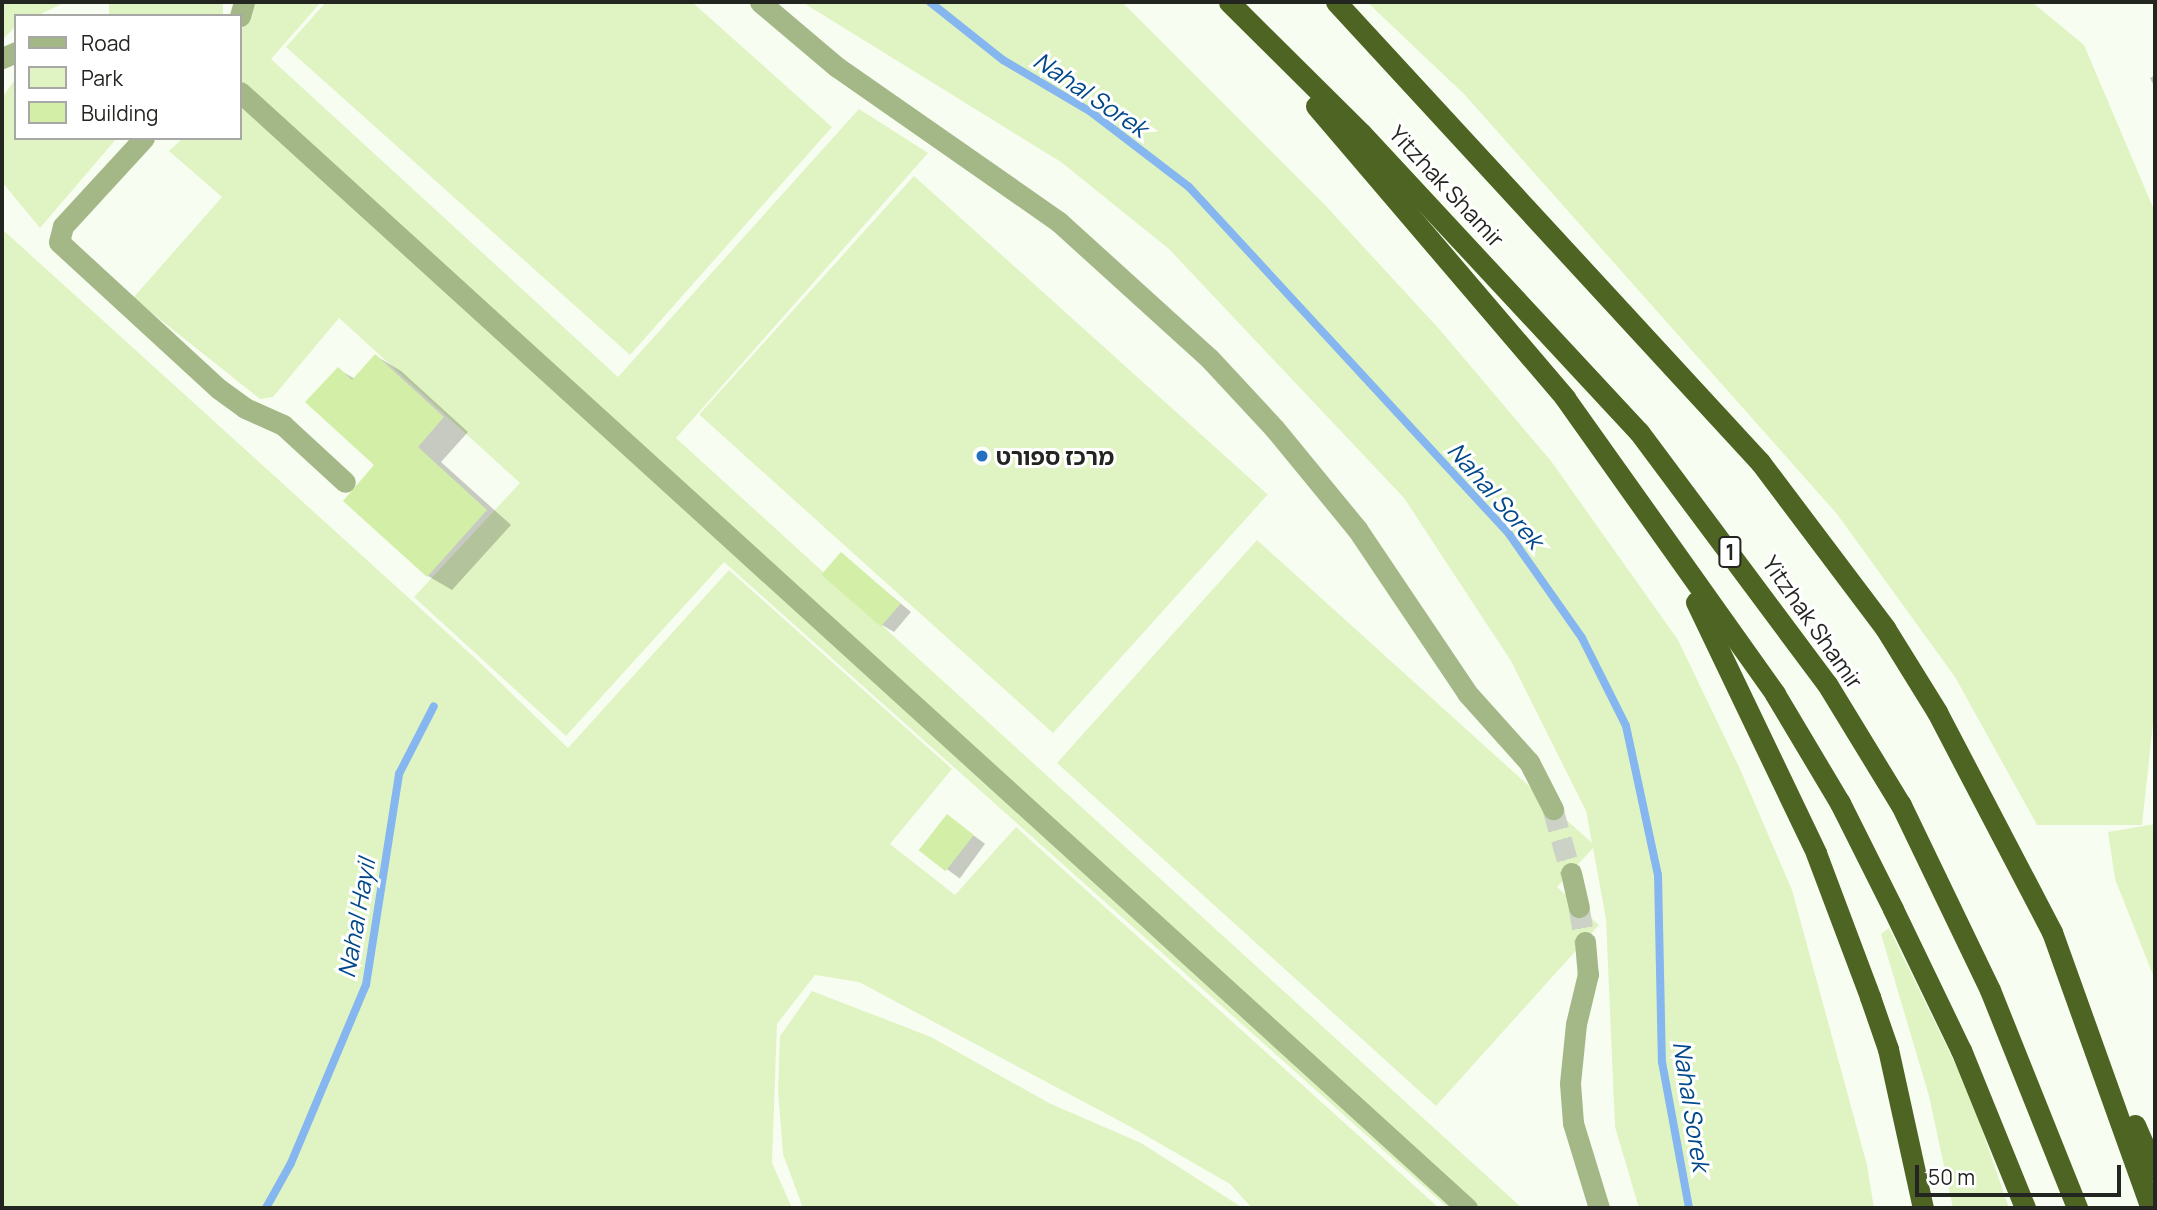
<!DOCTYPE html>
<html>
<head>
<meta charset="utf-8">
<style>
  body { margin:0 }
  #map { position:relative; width:2157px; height:1210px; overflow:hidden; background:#f8fdf1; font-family:Manrope,"Noto Sans Hebrew",sans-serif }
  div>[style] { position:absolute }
  .green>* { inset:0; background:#e0f4c3; transform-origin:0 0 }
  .shadow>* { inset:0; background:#0003; transform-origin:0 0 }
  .stream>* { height:8px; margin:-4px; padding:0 4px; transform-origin:4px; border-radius:4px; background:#86b6ef }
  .building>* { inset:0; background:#d2eea7; transform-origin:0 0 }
  .minor-tunnel>* { height:21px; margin-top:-10.5px; transform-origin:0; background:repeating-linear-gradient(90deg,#cdd2c7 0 21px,transparent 0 31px) }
  .minor>* { height:21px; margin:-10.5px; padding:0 10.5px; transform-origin:10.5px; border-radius:10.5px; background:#a4b887 }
  .highway>* { height:21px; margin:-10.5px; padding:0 10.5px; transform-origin:10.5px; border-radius:10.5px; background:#4e6423 }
  .dots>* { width:19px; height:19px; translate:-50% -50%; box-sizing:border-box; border:4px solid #fff; border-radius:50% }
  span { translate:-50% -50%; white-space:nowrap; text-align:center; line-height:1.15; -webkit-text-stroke:6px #fff; paint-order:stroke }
  .shield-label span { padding:2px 5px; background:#fff; border:2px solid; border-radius:5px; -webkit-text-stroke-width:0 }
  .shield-label { font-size:21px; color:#232521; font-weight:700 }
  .street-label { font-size:23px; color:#232521 }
  .poi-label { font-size:23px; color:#232521; font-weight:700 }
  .left { translate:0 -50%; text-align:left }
  .water-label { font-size:24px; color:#00488a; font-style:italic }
  .frame { position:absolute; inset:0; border:4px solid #232521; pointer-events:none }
  .legend { position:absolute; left:14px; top:14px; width:228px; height:126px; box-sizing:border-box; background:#fff; border:2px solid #a7a8a6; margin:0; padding:9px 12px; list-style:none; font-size:21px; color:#232521 }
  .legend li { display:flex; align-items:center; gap:14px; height:35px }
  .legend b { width:35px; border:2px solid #a7a8a6 }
  .scale { position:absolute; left:1915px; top:1165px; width:206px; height:32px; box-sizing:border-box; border:4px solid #232521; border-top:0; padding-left:9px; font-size:21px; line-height:24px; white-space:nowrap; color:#232521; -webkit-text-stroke:5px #fff; paint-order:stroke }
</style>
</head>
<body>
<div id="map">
  <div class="green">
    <i style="clip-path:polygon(2px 2px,66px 2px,37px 16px,16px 16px,16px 26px,2px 40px)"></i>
    <i style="left:109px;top:2px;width:114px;height:16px"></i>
    <i style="clip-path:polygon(253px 2px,321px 2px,271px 59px,618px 377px,859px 109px,928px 153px,676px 438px,1522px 1208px,1448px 1208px,724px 562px,566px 736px,414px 597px,520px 483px,339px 318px,273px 397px,260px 399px,133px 298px,222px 197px,169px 151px,183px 138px,240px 138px,240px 34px)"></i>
    <i style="clip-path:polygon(326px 2px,692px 2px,832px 127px,630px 355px,286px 47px)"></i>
    <i style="clip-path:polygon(802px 2px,1122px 2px,1325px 205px,1440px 330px,1551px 461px,1678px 640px,1740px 769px,1792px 890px,1867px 1165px,1874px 1208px,1639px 1208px,1615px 1127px,1606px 919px,1593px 848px,1557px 887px,1599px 925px,1436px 1106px,1057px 763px,1257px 540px,1592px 843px,1586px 811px,1511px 661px,1404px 498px,1169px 249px,1061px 162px)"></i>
    <i style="clip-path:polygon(1367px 2px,2032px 2px,2084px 45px,2155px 212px,2155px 705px,2142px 825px,2037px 825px,1955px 677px,1837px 514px,1465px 95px)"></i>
    <i style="clip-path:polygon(16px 78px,16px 138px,117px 138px,40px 228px,2px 182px,2px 98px)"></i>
    <i style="left:914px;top:176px;width:476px;height:321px;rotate:42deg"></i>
    <i style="clip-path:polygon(2px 229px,475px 658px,568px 748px,729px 570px,952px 769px,890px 844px,955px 895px,1016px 827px,1439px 1208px,1252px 1208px,1230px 1184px,1131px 1127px,859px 982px,815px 975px,777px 1024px,772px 1163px,792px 1208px,2px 1208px)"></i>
    <i style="clip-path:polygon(2155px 824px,2155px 980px,2115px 879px,2108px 832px)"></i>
    <i style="clip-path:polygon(1889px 928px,1969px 1092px,2009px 1208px,1953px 1208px,1929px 1096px,1881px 934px)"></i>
    <i style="clip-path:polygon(812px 991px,931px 1037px,1049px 1103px,1141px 1143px,1243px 1208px,803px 1208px,783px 1154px,778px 1090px,780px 1036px)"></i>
  </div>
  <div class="shadow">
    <i style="clip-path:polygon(2155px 75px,2155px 88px,2150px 78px)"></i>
    <i style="clip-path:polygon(376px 356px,401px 371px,468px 432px,441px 462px,511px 525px,452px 590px,428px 576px,338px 369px,355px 379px)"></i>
    <i style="clip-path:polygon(841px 554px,911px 612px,894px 632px,882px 625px)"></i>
    <i style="left:947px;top:816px;width:47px;height:43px;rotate:36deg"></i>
  </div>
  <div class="stream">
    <i style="left:930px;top:2px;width:93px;rotate:38.5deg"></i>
    <i style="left:1003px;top:60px;width:102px;rotate:30.6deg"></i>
    <i style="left:1091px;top:112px;width:123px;rotate:37.4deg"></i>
    <i style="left:1189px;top:187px;width:472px;rotate:47.3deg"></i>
    <i style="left:1509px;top:534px;width:127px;rotate:54.9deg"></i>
    <i style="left:1582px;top:638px;width:98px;rotate:63.4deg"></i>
    <i style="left:1626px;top:726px;width:152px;rotate:77.9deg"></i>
    <i style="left:1658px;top:875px;width:187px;rotate:88.8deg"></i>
    <i style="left:1662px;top:1062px;width:148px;rotate:79.5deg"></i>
    <i style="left:266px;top:1208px;width:51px;rotate:-60.9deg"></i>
    <i style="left:291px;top:1163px;width:193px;rotate:-67.2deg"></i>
    <i style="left:366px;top:985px;width:214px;rotate:-81.1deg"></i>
    <i style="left:399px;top:774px;width:76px;rotate:-62.8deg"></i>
  </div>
  <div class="building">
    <i style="clip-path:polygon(375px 354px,444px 417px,418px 447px,487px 510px,427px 577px,343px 501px,374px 465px,305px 402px,338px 367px,352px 380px)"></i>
    <i style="left:841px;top:552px;width:79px;height:30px;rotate:41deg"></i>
    <i style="left:947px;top:814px;width:34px;height:46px;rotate:38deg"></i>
  </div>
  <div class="minor-tunnel">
    <i style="left:1553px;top:809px;width:66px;rotate:74.3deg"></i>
    <i style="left:1579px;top:907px;width:36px;rotate:80deg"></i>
  </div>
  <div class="minor">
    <i style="left:760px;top:2px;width:101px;rotate:40.2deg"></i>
    <i style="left:837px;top:67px;width:271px;rotate:34.9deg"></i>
    <i style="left:1059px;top:222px;width:202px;rotate:42.2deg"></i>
    <i style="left:1209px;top:358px;width:96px;rotate:47.1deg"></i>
    <i style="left:1274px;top:428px;width:131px;rotate:50.6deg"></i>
    <i style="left:1357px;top:529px;width:197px;rotate:56.1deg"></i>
    <i style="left:1467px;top:693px;width:93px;rotate:48.1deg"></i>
    <i style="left:1529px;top:762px;width:53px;rotate:62.9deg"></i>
    <i style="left:240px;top:16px;width:15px;rotate:-74deg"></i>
    <i style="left:2px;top:58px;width:15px;rotate:-23deg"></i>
    <i style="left:240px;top:92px;width:1659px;rotate:42.29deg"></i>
    <i style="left:144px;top:138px;width:120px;rotate:132.6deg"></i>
    <i style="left:63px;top:226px;width:16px;rotate:104deg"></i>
    <i style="left:59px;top:242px;width:217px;rotate:42.6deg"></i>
    <i style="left:219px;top:389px;width:32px;rotate:36deg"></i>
    <i style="left:245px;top:408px;width:42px;rotate:24.1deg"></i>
    <i style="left:283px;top:425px;width:84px;rotate:42.6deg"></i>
    <i style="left:1571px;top:873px;width:35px;rotate:77deg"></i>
    <i style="left:1585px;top:942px;width:32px;rotate:85deg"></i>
    <i style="left:1588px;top:974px;width:51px;rotate:103.5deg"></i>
    <i style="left:1576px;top:1024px;width:59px;rotate:95.8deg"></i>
    <i style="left:1570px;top:1083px;width:40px;rotate:85.7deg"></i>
    <i style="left:1573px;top:1123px;width:89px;rotate:73deg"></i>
  </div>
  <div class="highway">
    <i style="left:1229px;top:2px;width:186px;rotate:44.8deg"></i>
    <i style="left:1361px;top:133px;width:408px;rotate:47.1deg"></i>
    <i style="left:1639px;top:432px;width:314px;rotate:53.3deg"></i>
    <i style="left:1827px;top:684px;width:142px;rotate:58.6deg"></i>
    <i style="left:1901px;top:805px;width:205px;rotate:64.3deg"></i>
    <i style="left:1990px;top:990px;width:235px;rotate:68.2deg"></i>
    <i style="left:1336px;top:2px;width:626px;rotate:47.33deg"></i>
    <i style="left:1760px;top:462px;width:208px;rotate:53deg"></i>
    <i style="left:1885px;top:628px;width:99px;rotate:58.2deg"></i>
    <i style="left:1937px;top:712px;width:248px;rotate:62.4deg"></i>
    <i style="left:2052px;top:932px;width:293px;rotate:70.3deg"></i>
    <i style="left:1316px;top:106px;width:384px;rotate:49.5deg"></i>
    <i style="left:1565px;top:398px;width:363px;rotate:54.6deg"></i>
    <i style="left:1775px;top:694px;width:127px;rotate:59.2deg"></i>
    <i style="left:1840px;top:803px;width:119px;rotate:63.4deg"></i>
    <i style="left:1893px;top:909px;width:157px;rotate:64.3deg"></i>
    <i style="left:1961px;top:1050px;width:170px;rotate:67.9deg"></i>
    <i style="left:1696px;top:602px;width:278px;rotate:64.4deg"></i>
    <i style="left:1816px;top:853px;width:154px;rotate:69.4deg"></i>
    <i style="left:1870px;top:997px;width:55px;rotate:70.9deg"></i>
    <i style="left:1888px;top:1049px;width:163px;rotate:77.6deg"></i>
    <i style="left:2135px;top:1125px;width:50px;rotate:66.5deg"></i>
  </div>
  <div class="dots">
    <i style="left:982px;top:456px;background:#2670c0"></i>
  </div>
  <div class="shield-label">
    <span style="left:1730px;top:552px">1</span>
  </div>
  <div class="street-label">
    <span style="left:1447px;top:186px;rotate:47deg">Yitzhak Shamir</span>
    <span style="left:1813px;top:622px;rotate:55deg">Yitzhak Shamir</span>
  </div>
  <div class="poi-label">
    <span class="left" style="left:996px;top:456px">מרכז ספורט</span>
  </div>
  <div class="water-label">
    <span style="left:1091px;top:94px;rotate:34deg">Nahal Sorek</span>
    <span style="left:1496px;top:495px;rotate:49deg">Nahal Sorek</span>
    <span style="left:356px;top:918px;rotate:-80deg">Nahal Hayil</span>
    <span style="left:1692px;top:1106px;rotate:81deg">Nahal Sorek</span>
  </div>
  <div class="frame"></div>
  <ul class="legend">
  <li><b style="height:9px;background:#a4b887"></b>Road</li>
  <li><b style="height:19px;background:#e0f4c3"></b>Park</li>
  <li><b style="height:19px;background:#d2eea7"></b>Building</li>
  </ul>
  <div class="scale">50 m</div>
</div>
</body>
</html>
